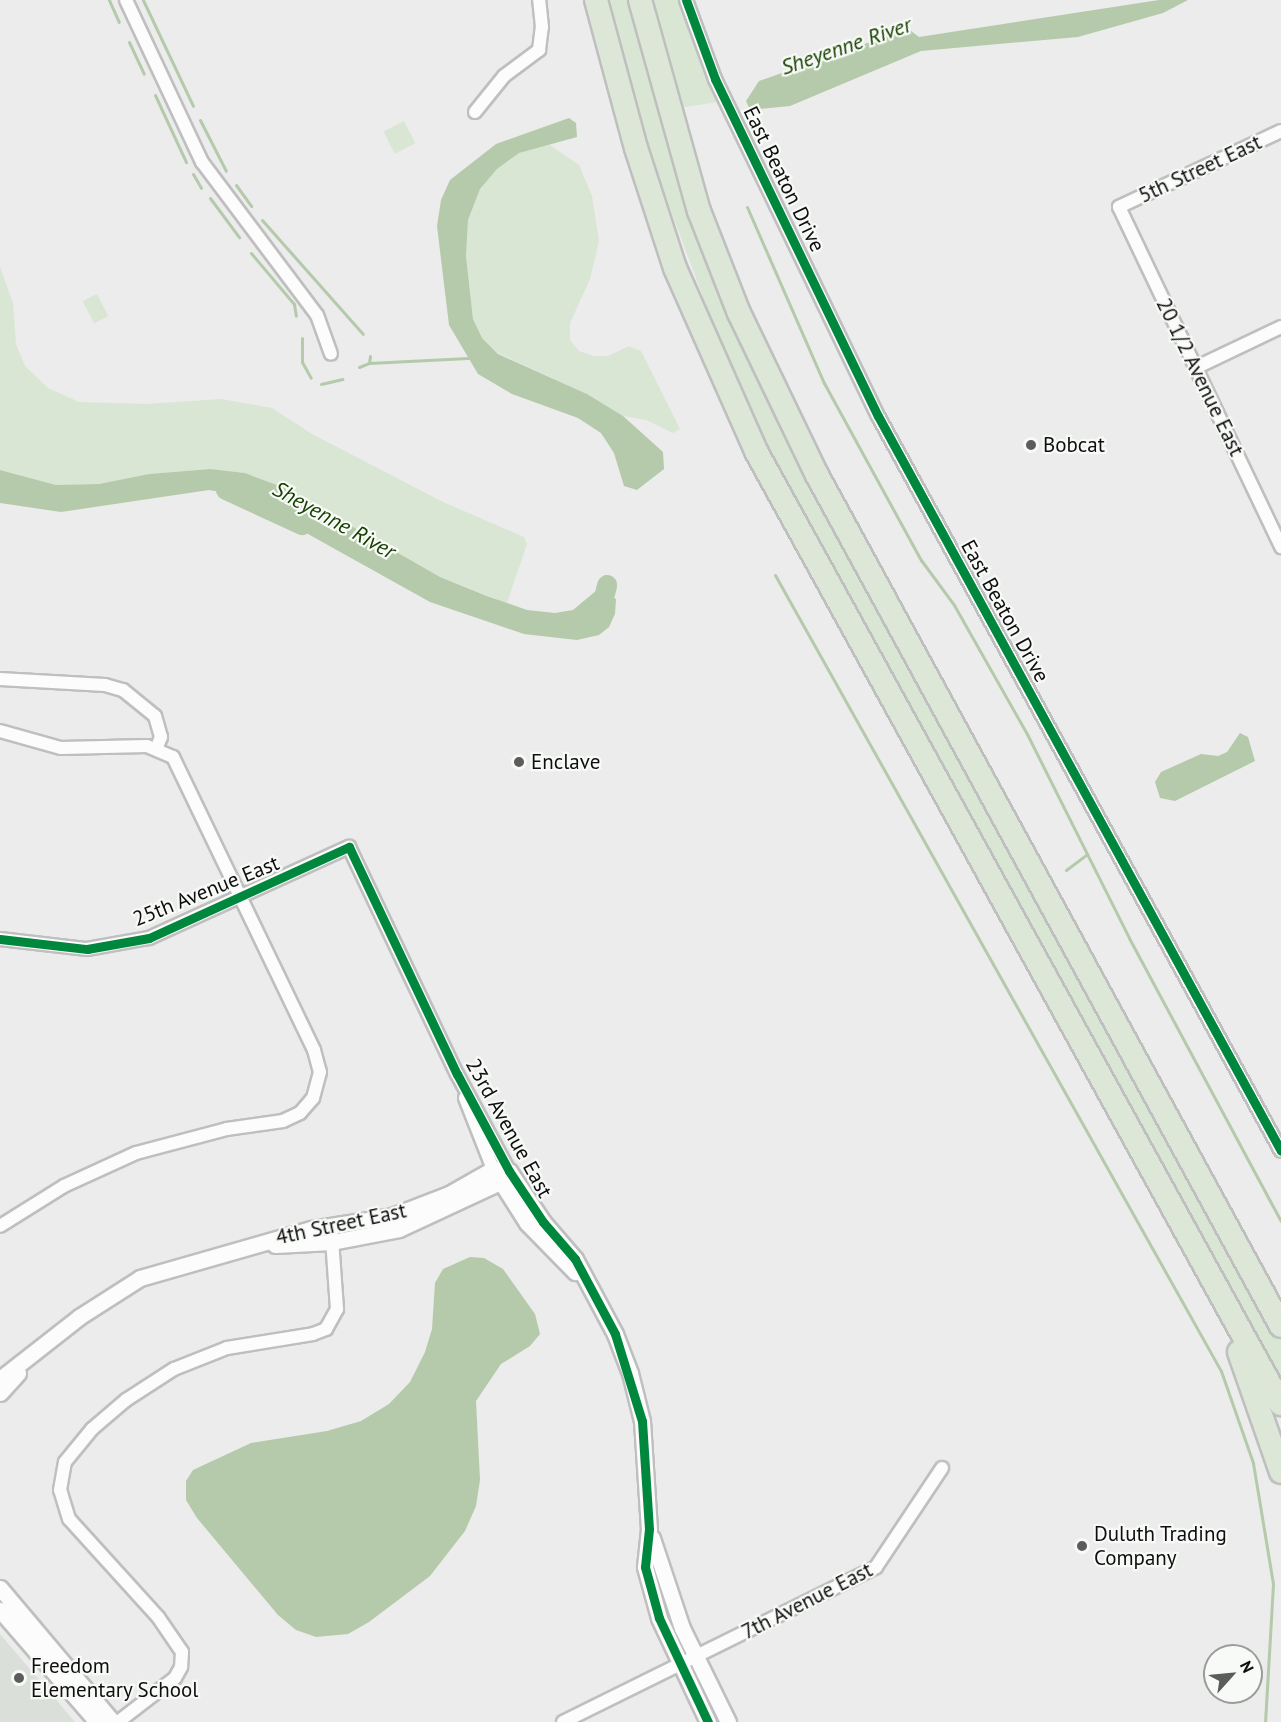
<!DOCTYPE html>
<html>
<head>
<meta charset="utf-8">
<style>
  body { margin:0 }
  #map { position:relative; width:1281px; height:1722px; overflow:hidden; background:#ebeceb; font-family:"PT Sans",sans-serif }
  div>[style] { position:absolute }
  .built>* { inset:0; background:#dbdfda }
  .green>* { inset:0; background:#d9e6d4; transform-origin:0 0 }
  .water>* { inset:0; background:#b4caab }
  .stream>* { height:3px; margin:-1.5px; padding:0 1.5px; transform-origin:1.5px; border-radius:1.5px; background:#b4caab }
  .river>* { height:20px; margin:-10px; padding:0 10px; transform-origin:10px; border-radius:10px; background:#b4caab }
  .roads { filter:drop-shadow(2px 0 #bebfbe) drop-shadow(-2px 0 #bebfbe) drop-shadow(0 2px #bebfbe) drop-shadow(0 -2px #bebfbe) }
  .minor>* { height:12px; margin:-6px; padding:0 6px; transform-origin:6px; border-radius:6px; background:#fcfcfc }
  .tertiary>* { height:15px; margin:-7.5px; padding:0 7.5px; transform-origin:7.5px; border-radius:7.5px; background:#fcfcfc }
  .motorway>* { height:22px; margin:-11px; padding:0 11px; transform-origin:11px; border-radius:11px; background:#dde7d8 }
  .cycleway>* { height:9px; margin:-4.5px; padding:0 4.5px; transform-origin:4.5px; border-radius:4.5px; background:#00873e }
  .dots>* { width:16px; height:16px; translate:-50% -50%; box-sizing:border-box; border:3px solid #f8faf7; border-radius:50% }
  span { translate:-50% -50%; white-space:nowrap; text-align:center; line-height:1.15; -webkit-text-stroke:4.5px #f8faf7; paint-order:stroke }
  .street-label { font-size:21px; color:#0d0e0d }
  .poi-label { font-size:21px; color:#0d0e0d }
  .left { translate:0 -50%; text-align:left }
  .water-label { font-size:22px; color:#174000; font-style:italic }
  .north { position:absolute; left:1203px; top:1644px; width:60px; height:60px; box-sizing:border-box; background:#f8faf7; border:2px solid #9a9c99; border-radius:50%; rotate:63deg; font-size:16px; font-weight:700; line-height:24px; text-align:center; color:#0d0e0d }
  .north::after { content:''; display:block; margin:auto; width:21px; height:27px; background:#5b5c5b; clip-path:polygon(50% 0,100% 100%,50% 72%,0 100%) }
</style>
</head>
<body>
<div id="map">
  <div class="built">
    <i style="clip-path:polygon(0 1634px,75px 1722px,0 1722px)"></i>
  </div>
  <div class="green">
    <i style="clip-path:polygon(610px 0,632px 0,701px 239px,962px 759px,1281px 1340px,1281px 1383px,804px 516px,756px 421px,723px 350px,647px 147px)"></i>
    <i style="clip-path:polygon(652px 0,678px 0,717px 102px,679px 108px)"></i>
    <i style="left:404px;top:121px;width:25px;height:23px;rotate:63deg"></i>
    <i style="clip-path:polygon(547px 143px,579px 165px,592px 196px,599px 241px,590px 279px,570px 323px,570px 340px,579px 351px,593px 356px,608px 356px,629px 346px,641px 351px,680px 429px,673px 433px,646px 420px,623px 416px,587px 394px,498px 353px,482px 338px,473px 319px,466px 256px,468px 220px,480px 189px,497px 169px,519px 153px)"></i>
    <i style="clip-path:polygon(0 267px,13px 303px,16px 344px,25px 366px,48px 388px,79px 402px,147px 404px,221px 399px,272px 408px,312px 434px,443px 502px,524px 537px,527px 544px,507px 603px,440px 577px,285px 488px,245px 473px,209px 469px,149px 474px,99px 484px,56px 485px,0 470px)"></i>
    <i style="left:97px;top:294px;width:25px;height:16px;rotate:63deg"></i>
  </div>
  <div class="water">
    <i style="clip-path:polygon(1159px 0,1188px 0,1163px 13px,1078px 37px,921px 51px,790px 106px,750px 110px,746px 101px,759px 81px,890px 35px,911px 31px,919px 37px)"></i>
    <i style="clip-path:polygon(569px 118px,576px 123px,577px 137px,519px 153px,497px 169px,480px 189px,468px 220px,466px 256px,473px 319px,482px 338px,498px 354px,587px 394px,623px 416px,663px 452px,664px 469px,637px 490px,624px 486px,614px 453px,601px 433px,578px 418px,512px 394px,478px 374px,449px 325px,437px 226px,441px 200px,450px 180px,496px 144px)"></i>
    <i style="clip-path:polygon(210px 469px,245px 473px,285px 488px,440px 577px,487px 596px,527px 610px,555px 613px,573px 610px,597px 590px,616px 599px,615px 614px,609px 627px,599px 635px,577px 640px,524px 634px,430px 602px,238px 495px,209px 490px,61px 512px,0 503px,0 470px,56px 485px,99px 484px,149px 474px)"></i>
    <i style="clip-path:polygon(1240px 733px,1248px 737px,1255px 761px,1175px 801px,1160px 798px,1155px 782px,1161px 772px,1201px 754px,1218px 756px,1227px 752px)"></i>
    <i style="clip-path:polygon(470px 1257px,484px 1258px,503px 1269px,535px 1314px,540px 1334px,530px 1346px,501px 1364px,476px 1401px,480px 1480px,476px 1506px,465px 1531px,430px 1576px,369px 1622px,348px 1634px,316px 1637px,296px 1630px,278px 1615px,197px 1518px,186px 1500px,186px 1481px,193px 1470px,251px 1443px,327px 1431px,361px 1421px,389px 1404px,410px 1382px,425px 1352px,432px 1329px,435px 1283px,443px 1269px)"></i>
  </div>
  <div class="stream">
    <i style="left:109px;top:0;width:24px;rotate:66deg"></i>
    <i style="left:143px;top:0;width:117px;rotate:64.7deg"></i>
    <i style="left:129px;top:42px;width:35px;rotate:65deg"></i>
    <i style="left:155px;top:95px;width:74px;rotate:65.2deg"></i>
    <i style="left:200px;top:120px;width:57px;rotate:63deg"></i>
    <i style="left:193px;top:174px;width:16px;rotate:60deg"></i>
    <i style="left:236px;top:185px;width:26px;rotate:54deg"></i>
    <i style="left:210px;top:198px;width:49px;rotate:53.4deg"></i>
    <i style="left:747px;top:207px;width:192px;rotate:66.4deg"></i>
    <i style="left:824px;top:383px;width:202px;rotate:61.3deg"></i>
    <i style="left:921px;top:560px;width:56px;rotate:53.7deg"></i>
    <i style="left:954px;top:605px;width:148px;rotate:60.5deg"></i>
    <i style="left:1027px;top:734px;width:228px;rotate:63.4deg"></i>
    <i style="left:1129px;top:938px;width:321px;rotate:61.8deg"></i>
    <i style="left:262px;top:220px;width:152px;rotate:48.5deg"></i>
    <i style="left:251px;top:253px;width:67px;rotate:49.9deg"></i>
    <i style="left:294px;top:304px;width:12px;rotate:81deg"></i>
    <i style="left:302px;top:338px;width:24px;rotate:90deg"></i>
    <i style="left:302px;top:362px;width:18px;rotate:61deg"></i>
    <i style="left:370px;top:356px;width:7px;rotate:98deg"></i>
    <i style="left:369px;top:363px;width:99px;rotate:-2.9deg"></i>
    <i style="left:359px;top:367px;width:11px;rotate:-22deg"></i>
    <i style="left:321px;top:384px;width:22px;rotate:-13deg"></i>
    <i style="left:775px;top:575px;width:912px;rotate:60.74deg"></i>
    <i style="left:1221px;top:1371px;width:97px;rotate:70.8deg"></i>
    <i style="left:1253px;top:1463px;width:123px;rotate:80.6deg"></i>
    <i style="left:1273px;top:1584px;width:138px;rotate:93.3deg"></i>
    <i style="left:1066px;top:870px;width:26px;rotate:-37deg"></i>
  </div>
  <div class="river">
    <i style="left:226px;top:490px;width:84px;rotate:24.7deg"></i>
    <i style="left:599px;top:618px;width:34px;rotate:-76deg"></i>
  </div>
  <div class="roads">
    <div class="minor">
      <i style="left:126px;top:0;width:179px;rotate:64.9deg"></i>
      <i style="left:202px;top:162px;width:191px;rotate:53.1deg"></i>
      <i style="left:317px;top:315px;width:41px;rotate:70.3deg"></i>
      <i style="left:686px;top:0;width:84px;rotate:69.8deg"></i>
      <i style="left:715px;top:79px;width:374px;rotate:64.2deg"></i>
      <i style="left:878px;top:416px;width:838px;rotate:61.26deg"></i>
      <i style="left:475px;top:112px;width:46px;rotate:-51.1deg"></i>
      <i style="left:504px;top:76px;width:44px;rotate:-36.6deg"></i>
      <i style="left:539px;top:50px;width:23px;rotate:-83deg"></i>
      <i style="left:542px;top:27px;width:27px;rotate:-96deg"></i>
      <i style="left:1281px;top:131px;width:179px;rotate:154.9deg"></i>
      <i style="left:1119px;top:207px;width:377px;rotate:64.5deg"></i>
      <i style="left:1195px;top:368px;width:95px;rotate:-25.5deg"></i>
      <i style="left:0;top:679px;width:105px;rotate:3.3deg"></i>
      <i style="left:105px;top:685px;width:19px;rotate:16deg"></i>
      <i style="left:123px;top:690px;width:41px;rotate:39.1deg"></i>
      <i style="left:155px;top:716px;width:22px;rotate:74deg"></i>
      <i style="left:161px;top:737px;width:11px;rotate:112deg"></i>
      <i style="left:0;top:731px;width:63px;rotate:15.6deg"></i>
      <i style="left:61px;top:748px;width:86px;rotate:-1.3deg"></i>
      <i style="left:147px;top:746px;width:28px;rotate:23deg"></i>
      <i style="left:173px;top:757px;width:325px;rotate:64.3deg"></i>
      <i style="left:314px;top:1050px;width:23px;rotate:75deg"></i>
      <i style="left:320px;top:1072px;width:27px;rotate:105deg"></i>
      <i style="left:313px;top:1098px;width:20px;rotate:131deg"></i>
      <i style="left:300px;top:1113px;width:19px;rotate:155deg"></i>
      <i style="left:283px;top:1121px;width:57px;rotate:171.9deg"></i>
      <i style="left:227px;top:1129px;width:94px;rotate:165.2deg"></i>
      <i style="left:136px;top:1153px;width:79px;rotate:155.4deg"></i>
      <i style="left:64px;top:1186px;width:75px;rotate:148deg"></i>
      <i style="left:0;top:939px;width:88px;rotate:6.6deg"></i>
      <i style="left:87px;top:949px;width:63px;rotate:-10.1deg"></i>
      <i style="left:149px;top:938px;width:220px;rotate:-24.5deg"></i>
      <i style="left:349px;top:847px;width:251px;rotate:64.6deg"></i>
      <i style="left:457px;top:1074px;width:110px;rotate:61.8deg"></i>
      <i style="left:465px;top:1098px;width:76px;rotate:68.5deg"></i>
      <i style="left:118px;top:1722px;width:72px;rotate:-37.7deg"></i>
      <i style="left:175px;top:1678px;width:13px;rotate:-61deg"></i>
      <i style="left:181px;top:1667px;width:15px;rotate:-86deg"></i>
      <i style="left:182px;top:1652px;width:42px;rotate:-124.4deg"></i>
      <i style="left:158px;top:1617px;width:132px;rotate:-132.2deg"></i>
      <i style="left:69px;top:1519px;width:30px;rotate:-107deg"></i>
      <i style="left:60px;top:1490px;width:28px;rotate:-80deg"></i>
      <i style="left:65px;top:1462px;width:43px;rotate:-50.7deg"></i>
      <i style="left:92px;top:1429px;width:45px;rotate:-40.5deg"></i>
      <i style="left:126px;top:1400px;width:57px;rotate:-32.9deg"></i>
      <i style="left:174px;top:1369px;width:57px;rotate:-21.6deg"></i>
      <i style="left:227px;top:1348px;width:87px;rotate:-9.2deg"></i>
      <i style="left:313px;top:1334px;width:14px;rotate:-21deg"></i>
      <i style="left:326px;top:1329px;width:23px;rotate:-61deg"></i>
      <i style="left:337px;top:1309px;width:83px;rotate:-94.1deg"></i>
      <i style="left:563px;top:1722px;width:349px;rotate:-26.3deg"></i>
      <i style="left:876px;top:1567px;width:119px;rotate:-56.3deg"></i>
    </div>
    <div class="tertiary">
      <i style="left:509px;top:1171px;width:61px;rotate:56.3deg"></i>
      <i style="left:543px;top:1222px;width:49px;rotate:49.1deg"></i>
      <i style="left:575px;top:1259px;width:85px;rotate:61.9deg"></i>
      <i style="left:615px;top:1334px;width:42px;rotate:69deg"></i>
      <i style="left:630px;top:1373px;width:49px;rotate:76deg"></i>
      <i style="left:642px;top:1421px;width:108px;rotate:86.3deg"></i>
      <i style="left:649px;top:1529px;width:38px;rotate:96deg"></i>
      <i style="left:645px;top:1567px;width:53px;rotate:74.6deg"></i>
      <i style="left:659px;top:1618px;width:115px;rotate:64.8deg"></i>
      <i style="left:496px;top:1174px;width:58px;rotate:57.7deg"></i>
      <i style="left:527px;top:1223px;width:69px;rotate:45.6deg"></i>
      <i style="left:275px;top:1245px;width:57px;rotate:-3deg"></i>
      <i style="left:332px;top:1242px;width:68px;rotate:-11deg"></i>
      <i style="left:399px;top:1229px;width:111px;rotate:-25deg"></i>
      <i style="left:500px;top:1182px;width:14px;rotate:-51deg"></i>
      <i style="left:0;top:1379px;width:100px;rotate:-38.1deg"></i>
      <i style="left:79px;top:1317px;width:72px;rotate:-32.6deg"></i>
      <i style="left:140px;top:1278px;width:178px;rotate:-16deg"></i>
      <i style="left:311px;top:1229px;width:82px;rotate:-9.1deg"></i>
      <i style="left:392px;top:1216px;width:61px;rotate:-21.1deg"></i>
      <i style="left:449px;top:1194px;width:51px;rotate:-29.6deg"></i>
      <i style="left:493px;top:1169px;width:16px;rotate:7deg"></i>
      <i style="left:0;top:1393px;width:27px;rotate:-48deg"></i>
      <i style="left:652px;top:1538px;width:95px;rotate:71.6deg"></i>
      <i style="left:682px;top:1628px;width:105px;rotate:63.9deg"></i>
      <i style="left:0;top:1588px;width:175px;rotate:49.9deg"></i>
      <i style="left:0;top:1610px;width:148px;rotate:49.1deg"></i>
    </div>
    <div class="motorway">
      <i style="left:596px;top:0;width:153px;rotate:74.9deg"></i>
      <i style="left:636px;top:148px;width:126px;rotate:72deg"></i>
      <i style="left:675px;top:268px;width:202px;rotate:66.1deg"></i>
      <i style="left:757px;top:453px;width:1086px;rotate:61.15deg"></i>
      <i style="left:640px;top:0;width:219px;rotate:74.4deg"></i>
      <i style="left:699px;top:211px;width:110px;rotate:68.6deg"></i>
      <i style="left:739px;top:313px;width:180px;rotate:64.3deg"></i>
      <i style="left:817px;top:475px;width:969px;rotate:61.4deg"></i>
      <i style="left:1239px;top:1352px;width:127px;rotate:70.7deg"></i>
    </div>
  </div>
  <div class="cycleway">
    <i style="left:686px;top:0;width:84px;rotate:69.8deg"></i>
    <i style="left:715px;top:79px;width:374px;rotate:64.2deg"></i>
    <i style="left:878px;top:416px;width:838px;rotate:61.26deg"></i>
    <i style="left:0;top:939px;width:88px;rotate:6.6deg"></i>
    <i style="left:87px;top:949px;width:63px;rotate:-10.1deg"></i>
    <i style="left:149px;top:938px;width:220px;rotate:-24.5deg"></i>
    <i style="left:349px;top:847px;width:251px;rotate:64.6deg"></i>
    <i style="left:457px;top:1074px;width:110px;rotate:61.8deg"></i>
    <i style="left:509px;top:1171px;width:61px;rotate:56.3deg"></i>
    <i style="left:543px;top:1222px;width:49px;rotate:49.1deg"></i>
    <i style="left:575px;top:1259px;width:85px;rotate:61.9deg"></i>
    <i style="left:615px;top:1334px;width:91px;rotate:72.8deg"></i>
    <i style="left:642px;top:1421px;width:108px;rotate:86.3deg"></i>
    <i style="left:649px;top:1529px;width:38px;rotate:96deg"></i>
    <i style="left:645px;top:1567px;width:53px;rotate:74.6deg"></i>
    <i style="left:659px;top:1618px;width:115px;rotate:64.8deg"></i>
  </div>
  <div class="dots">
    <i style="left:1031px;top:445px;background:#5b5c5b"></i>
    <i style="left:519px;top:762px;background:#5b5c5b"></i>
    <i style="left:1082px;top:1546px;background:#5b5c5b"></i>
    <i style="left:19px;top:1678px;background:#5b5c5b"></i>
  </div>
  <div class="street-label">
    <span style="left:1200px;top:169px;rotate:-25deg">5th Street East</span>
    <span style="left:784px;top:179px;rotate:64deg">East Beaton Drive</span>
    <span style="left:1200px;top:377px;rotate:64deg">20 1/2 Avenue East</span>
    <span style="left:1005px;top:611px;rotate:61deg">East Beaton Drive</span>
    <span style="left:206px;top:891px;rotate:-22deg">25th Avenue East</span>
    <span style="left:509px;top:1128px;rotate:61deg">23rd Avenue East</span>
    <span style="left:341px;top:1224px;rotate:-12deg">4th Street East</span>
    <span style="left:807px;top:1601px;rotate:-27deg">7th Avenue East</span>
  </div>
  <div class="poi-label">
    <span class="left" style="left:1043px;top:445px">Bobcat</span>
    <span class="left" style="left:531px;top:762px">Enclave</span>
    <span class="left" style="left:1094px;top:1546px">Duluth Trading<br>Company</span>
    <span class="left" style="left:31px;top:1678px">Freedom<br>Elementary School</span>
  </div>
  <div class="water-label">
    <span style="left:846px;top:46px;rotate:-19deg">Sheyenne River</span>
    <span style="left:334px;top:520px;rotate:29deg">Sheyenne River</span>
  </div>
  <div class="north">N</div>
</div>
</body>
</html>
